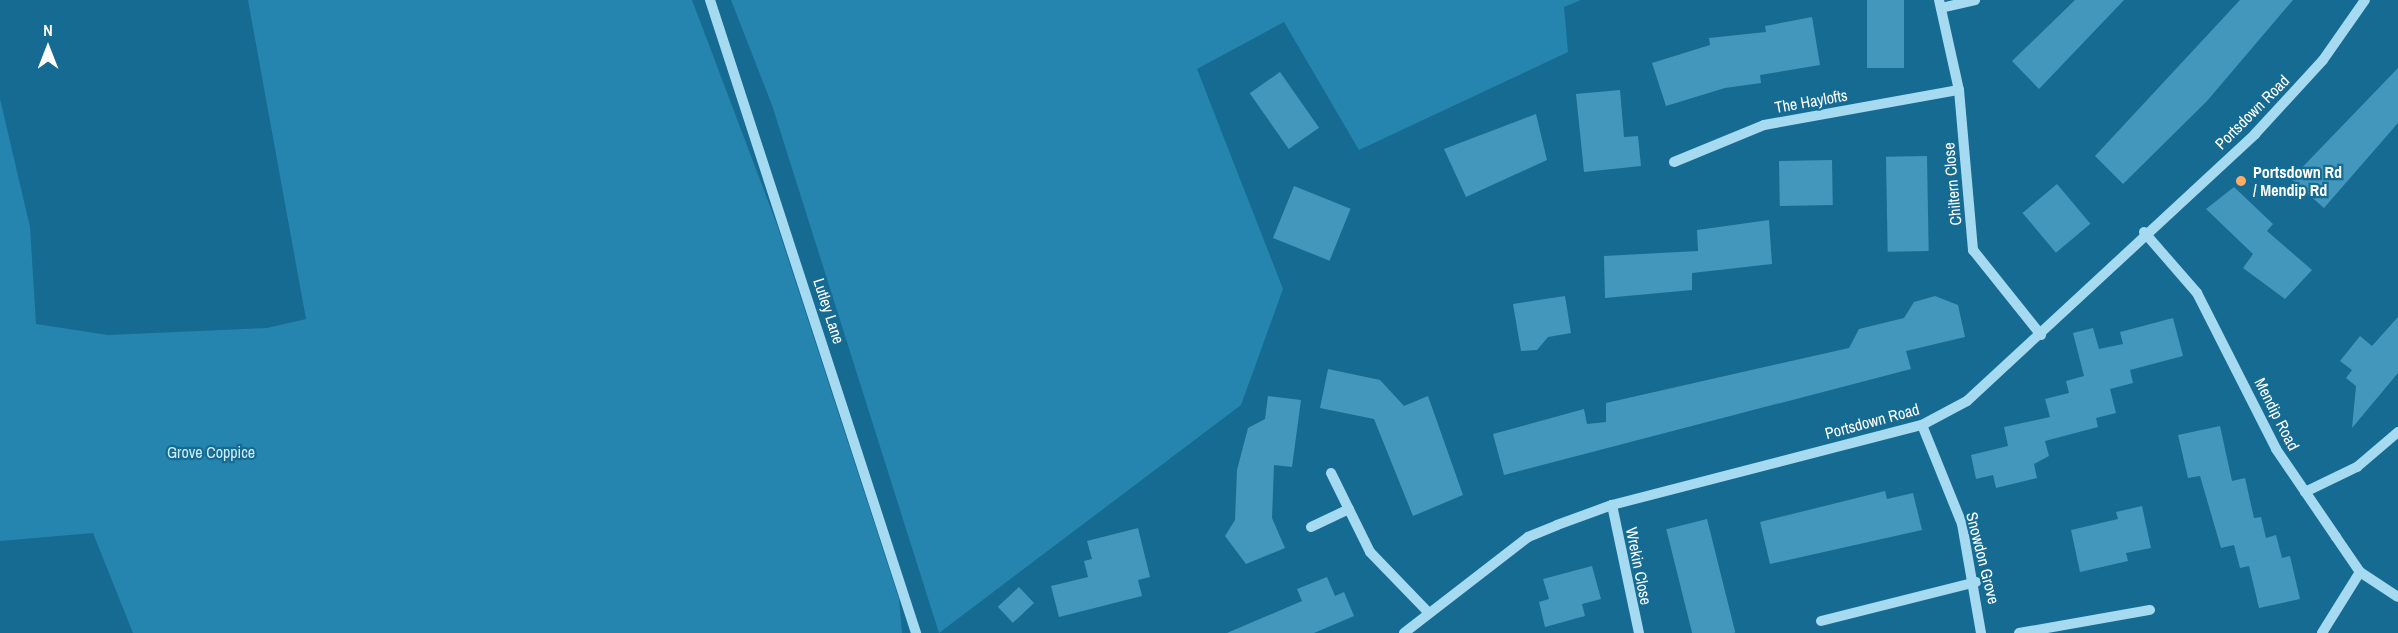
<!DOCTYPE html>
<html>
<head>
<meta charset="utf-8">
<style>
  body { margin:0 }
  #map { position:relative; width:2398px; height:633px; overflow:hidden; background:#166b93; font-family:"Archivo Narrow",sans-serif }
  div>[style] { position:absolute }
  .green>* { inset:0; background:#2585af }
  .building>* { inset:0; background:#4397bc; transform-origin:0 0 }
  .minor>* { height:10px; margin:-5px; padding:0 5px; transform-origin:5px; border-radius:5px; background:#a5daf1 }
  .dots>* { width:16px; height:16px; translate:-50% -50%; box-sizing:border-box; border:3px solid #166b93; border-radius:50% }
  span { translate:-50% -50%; white-space:nowrap; text-align:center; line-height:1.15; -webkit-text-stroke:4.5px #166b93; paint-order:stroke }
  .street-label { font-size:16px; color:#fff }
  .poi-label { font-size:16px; color:#fff; font-weight:700 }
  .left { translate:0 -50%; text-align:left }
  .park-label { font-size:16px; color:#ccedfc }
  .north { position:absolute; left:18px; top:18px; width:60px; height:60px; -webkit-text-stroke:4px #166b93; paint-order:stroke; rotate:0deg; font-size:16px; font-weight:700; line-height:24px; text-align:center; color:#fff }
  .north::after { content:''; display:block; margin:auto; width:21px; height:27px; background:#fff; clip-path:polygon(50% 0,100% 100%,50% 72%,0 100%) }
</style>
</head>
<body>
<div id="map">
  <div class="green">
    <i style="clip-path:polygon(248px 0,692px 0,777px 225px,899px 599px,902px 633px,133px 633px,93px 533px,0 541px,0 99px,30px 227px,36px 324px,108px 335px,267px 328px,306px 319px)"></i>
    <i style="clip-path:polygon(731px 0,1581px 0,1564px 7px,1568px 52px,1359px 150px,1284px 22px,1197px 69px,1283px 289px,1241px 405px,939px 633px,772px 105px)"></i>
  </div>
  <div class="building">
    <i style="left:1867px;top:0;width:37px;height:68px"></i>
    <i style="clip-path:polygon(2075px 0,2124px 0,2039px 89px,2012px 61px)"></i>
    <i style="clip-path:polygon(2240px 0,2293px 0,2207px 101px,2123px 184px,2095px 156px)"></i>
    <i style="clip-path:polygon(1812px 17px,1820px 65px,1760px 75px,1761px 83px,1725px 88px,1666px 106px,1652px 63px,1710px 45px,1709px 38px,1766px 32px,1765px 26px)"></i>
    <i style="clip-path:polygon(2398px 68px,2398px 123px,2324px 208px,2291px 179px)"></i>
    <i style="left:1280px;top:72px;width:68px;height:37px;rotate:55deg"></i>
    <i style="clip-path:polygon(1620px 90px,1624px 137px,1638px 136px,1641px 166px,1584px 172px,1576px 94px)"></i>
    <i style="clip-path:polygon(1536px 114px,1547px 160px,1466px 197px,1444px 149px)"></i>
    <i style="left:1927px;top:156px;width:95px;height:41px;rotate:89deg"></i>
    <i style="left:1832px;top:160px;width:45px;height:53px;rotate:89deg"></i>
    <i style="left:2057px;top:184px;width:52px;height:45px;rotate:50deg"></i>
    <i style="left:1294px;top:186px;width:61px;height:56px;rotate:22deg"></i>
    <i style="clip-path:polygon(2234px 187px,2273px 224px,2267px 231px,2312px 270px,2285px 299px,2243px 268px,2253px 254px,2206px 209px)"></i>
    <i style="clip-path:polygon(1769px 220px,1772px 264px,1692px 273px,1692px 290px,1605px 298px,1604px 256px,1698px 251px,1697px 230px)"></i>
    <i style="clip-path:polygon(1565px 296px,1571px 333px,1548px 337px,1537px 350px,1521px 351px,1513px 304px)"></i>
    <i style="clip-path:polygon(1935px 296px,1958px 305px,1965px 337px,1906px 351px,1911px 369px,1504px 475px,1493px 434px,1584px 409px,1587px 424px,1606px 422px,1606px 403px,1849px 348px,1859px 329px,1904px 318px,1914px 302px)"></i>
    <i style="clip-path:polygon(2398px 317px,2398px 373px,2352px 428px,2356px 386px,2346px 378px,2352px 370px,2340px 361px,2360px 336px,2372px 346px)"></i>
    <i style="clip-path:polygon(2173px 318px,2183px 356px,2130px 370px,2133px 383px,2110px 389px,2116px 413px,2096px 418px,2098px 427px,2045px 441px,2049px 456px,2034px 464px,2037px 478px,1996px 488px,1993px 475px,1976px 479px,1971px 455px,2008px 446px,2004px 427px,2050px 417px,2045px 399px,2069px 393px,2066px 381px,2084px 376px,2073px 333px,2093px 328px,2101px 356px,2099px 349px,2123px 344px,2120px 332px)"></i>
    <i style="clip-path:polygon(1328px 369px,1380px 380px,1404px 406px,1428px 396px,1463px 495px,1413px 516px,1374px 419px,1320px 408px)"></i>
    <i style="clip-path:polygon(1268px 396px,1301px 400px,1292px 467px,1274px 465px,1272px 518px,1285px 548px,1246px 564px,1225px 536px,1235px 520px,1237px 470px,1248px 428px,1265px 419px)"></i>
    <i style="clip-path:polygon(2220px 426px,2232px 481px,2245px 478px,2254px 518px,2261px 517px,2266px 538px,2276px 535px,2282px 558px,2290px 556px,2300px 599px,2259px 608px,2249px 566px,2240px 568px,2234px 545px,2221px 548px,2200px 476px,2188px 478px,2178px 435px)"></i>
    <i style="clip-path:polygon(1885px 491px,1887px 499px,1913px 493px,1922px 530px,1770px 564px,1760px 522px)"></i>
    <i style="clip-path:polygon(2142px 506px,2151px 548px,2126px 553px,2128px 561px,2080px 572px,2071px 530px,2118px 519px,2116px 512px)"></i>
    <i style="left:1707px;top:519px;width:117px;height:42px;rotate:76deg"></i>
    <i style="clip-path:polygon(1138px 528px,1150px 577px,1138px 580px,1142px 596px,1059px 617px,1051px 586px,1088px 577px,1084px 561px,1092px 559px,1087px 541px)"></i>
    <i style="clip-path:polygon(1592px 566px,1601px 599px,1582px 604px,1585px 616px,1545px 627px,1539px 602px,1549px 599px,1543px 579px)"></i>
    <i style="clip-path:polygon(1327px 577px,1335px 596px,1344px 592px,1354px 616px,1314px 633px,1227px 633px,1302px 601px,1297px 589px)"></i>
    <i style="left:1019px;top:587px;width:22px;height:29px;rotate:47deg"></i>
  </div>
  <div class="minor">
    <i style="left:710px;top:0;width:666px;rotate:71.97deg"></i>
    <i style="left:1939px;top:0;width:92px;rotate:77.5deg"></i>
    <i style="left:1959px;top:90px;width:161px;rotate:85deg"></i>
    <i style="left:1973px;top:250px;width:109px;rotate:51.3deg"></i>
    <i style="left:1941px;top:8px;width:35px;rotate:-13deg"></i>
    <i style="left:1674px;top:162px;width:97px;rotate:-22.3deg"></i>
    <i style="left:1764px;top:125px;width:198px;rotate:-10.2deg"></i>
    <i style="left:2144px;top:232px;width:81px;rotate:49deg"></i>
    <i style="left:2197px;top:293px;width:175px;rotate:63.1deg"></i>
    <i style="left:2276px;top:449px;width:107px;rotate:55.7deg"></i>
    <i style="left:2336px;top:537px;width:42px;rotate:55.6deg"></i>
    <i style="left:2360px;top:572px;width:45px;rotate:33.3deg"></i>
    <i style="left:1922px;top:425px;width:107px;rotate:68deg"></i>
    <i style="left:1962px;top:524px;width:111px;rotate:80.1deg"></i>
    <i style="left:1331px;top:473px;width:88px;rotate:63.7deg"></i>
    <i style="left:1370px;top:552px;width:85px;rotate:46deg"></i>
    <i style="left:2305px;top:492px;width:58px;rotate:-25.7deg"></i>
    <i style="left:2357px;top:467px;width:54px;rotate:-40.5deg"></i>
    <i style="left:1612px;top:505px;width:131px;rotate:78.1deg"></i>
    <i style="left:1311px;top:527px;width:42px;rotate:-25.3deg"></i>
    <i style="left:1821px;top:621px;width:160px;rotate:-14.1deg"></i>
    <i style="left:1404px;top:633px;width:157px;rotate:-37.7deg"></i>
    <i style="left:1528px;top:537px;width:31px;rotate:-22deg"></i>
    <i style="left:1557px;top:525px;width:59px;rotate:-20deg"></i>
    <i style="left:1612px;top:505px;width:320px;rotate:-14.5deg"></i>
    <i style="left:1922px;top:425px;width:51px;rotate:-28.1deg"></i>
    <i style="left:1967px;top:401px;width:393px;rotate:-42.8deg"></i>
    <i style="left:2255px;top:134px;width:100px;rotate:-47.4deg"></i>
    <i style="left:2323px;top:60px;width:73px;rotate:-55deg"></i>
    <i style="left:2019px;top:633px;width:133px;rotate:-10deg"></i>
    <i style="left:2322px;top:633px;width:72px;rotate:-58.1deg"></i>
  </div>
  <div class="dots">
    <i style="left:2241px;top:181px;background:#ffad65"></i>
  </div>
  <div class="street-label">
    <span style="left:1811px;top:101px;rotate:-10deg">The Haylofts</span>
    <span style="left:2252px;top:112px;rotate:-45deg">Portsdown Road</span>
    <span style="left:1952px;top:184px;rotate:-95deg">Chiltern Close</span>
    <span style="left:829px;top:311px;rotate:72deg">Lutley Lane</span>
    <span style="left:2277px;top:414px;rotate:63deg">Mendip Road</span>
    <span style="left:1872px;top:421px;rotate:-15deg">Portsdown Road</span>
    <span style="left:1983px;top:558px;rotate:76deg">Snowdon Grove</span>
    <span style="left:1639px;top:566px;rotate:79deg">Wrekin Close</span>
  </div>
  <div class="poi-label">
    <span class="left" style="left:2253px;top:181px">Portsdown Rd<br>/ Mendip Rd</span>
  </div>
  <div class="park-label">
    <span style="left:211px;top:452px">Grove Coppice</span>
  </div>
  <div class="north">N</div>
</div>
</body>
</html>
